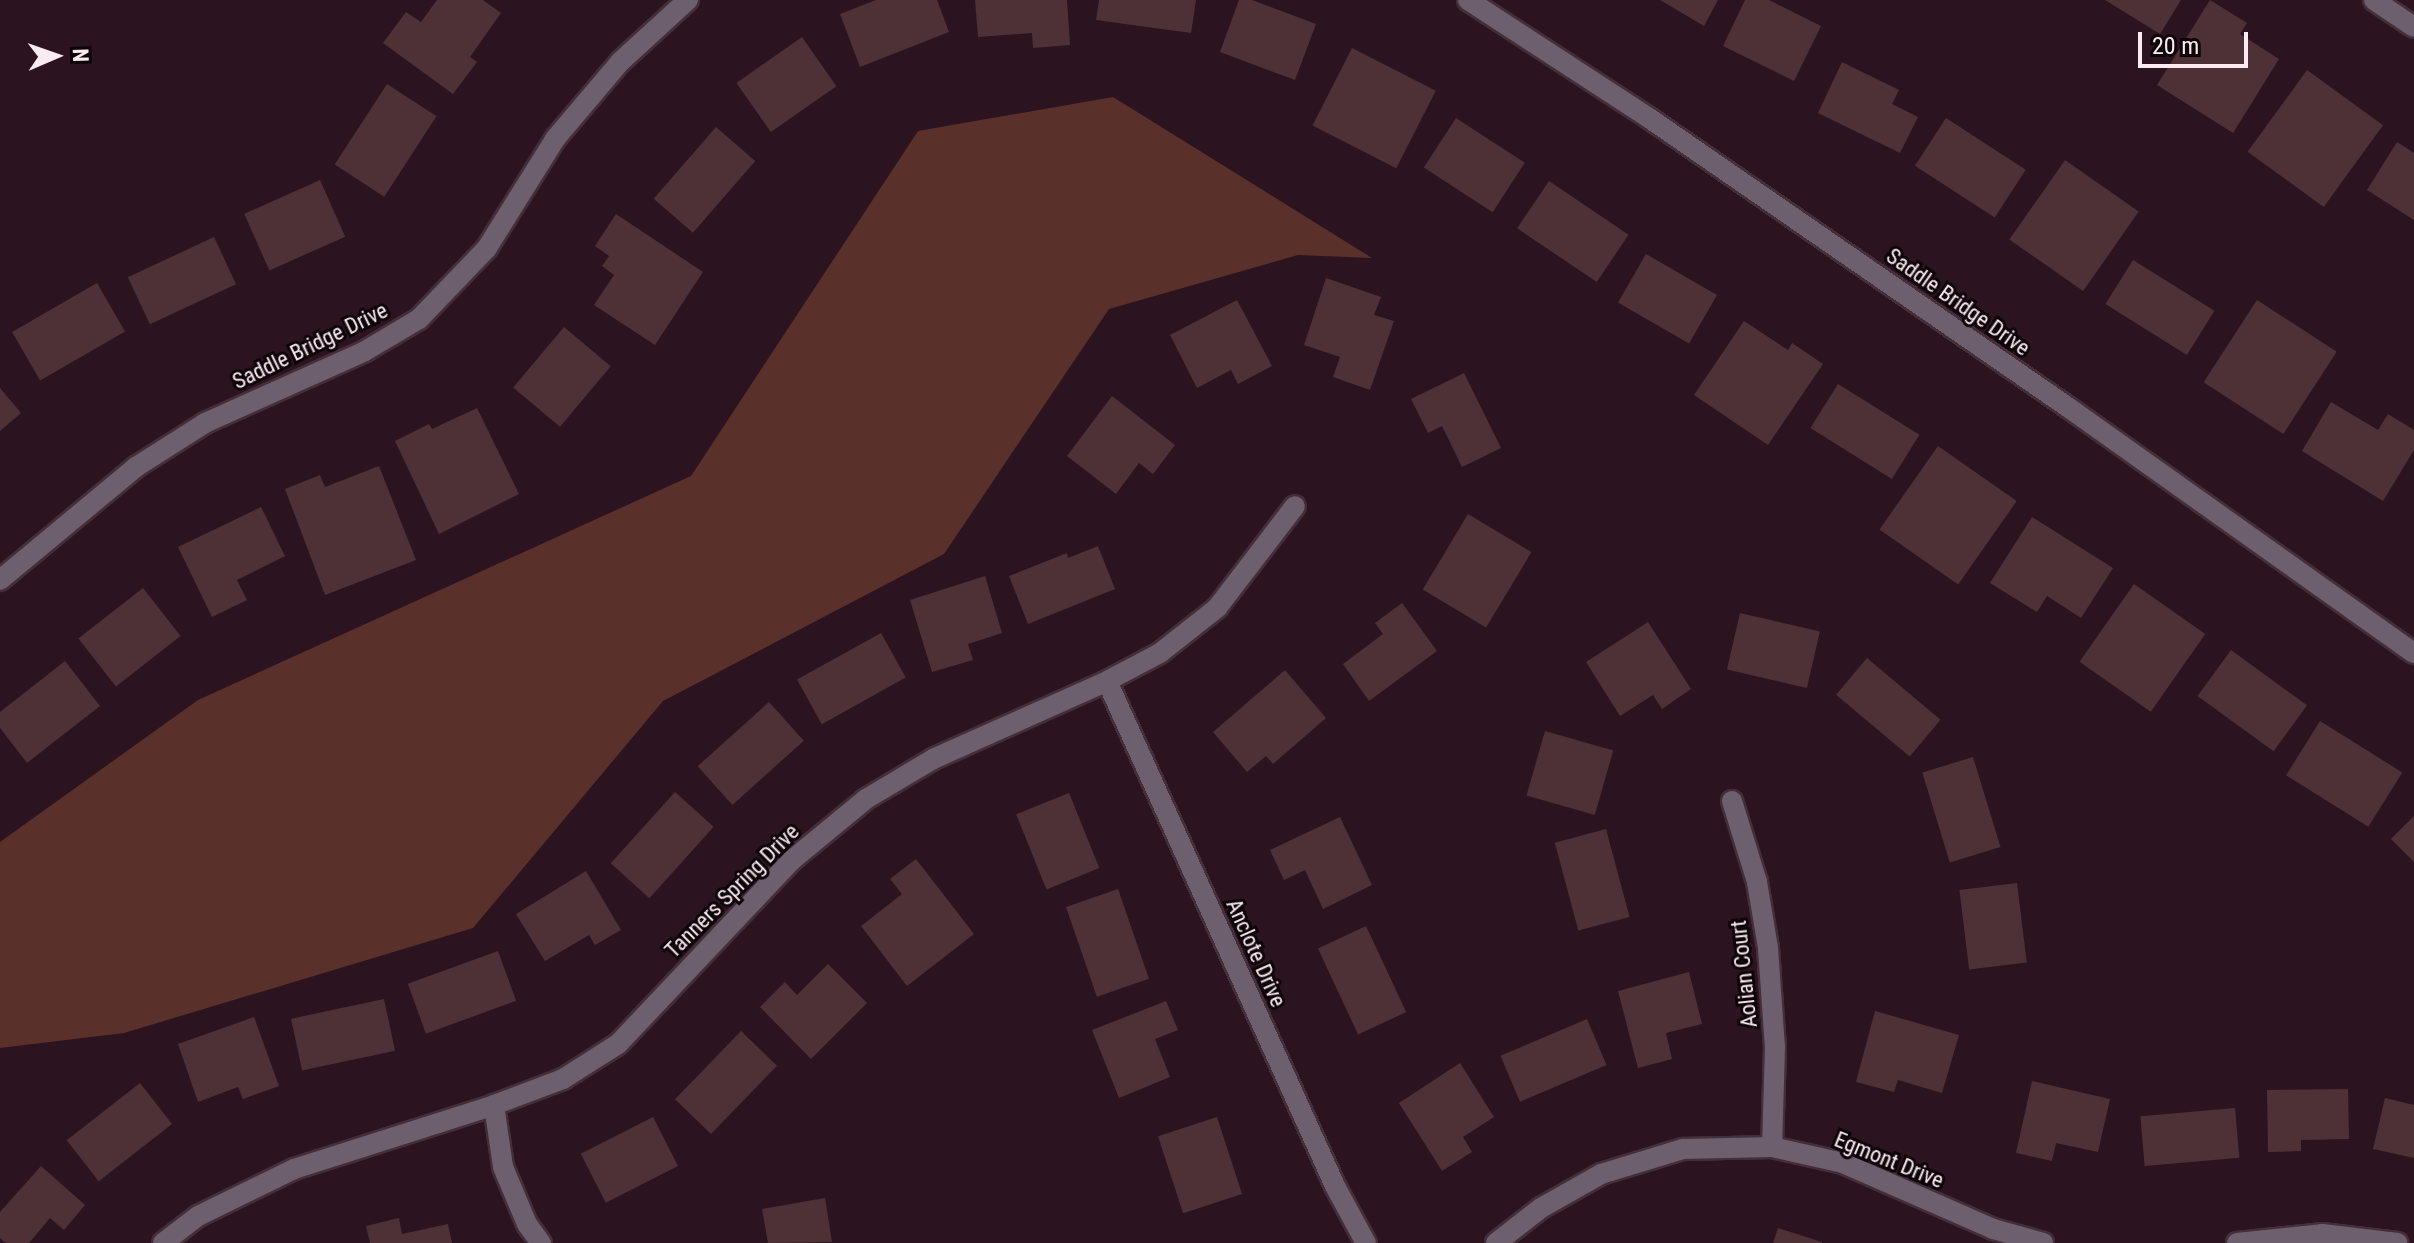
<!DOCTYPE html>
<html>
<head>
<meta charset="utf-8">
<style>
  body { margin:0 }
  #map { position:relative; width:2414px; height:1243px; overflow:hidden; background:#2b1420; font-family:"Roboto Condensed",sans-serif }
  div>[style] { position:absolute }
  .green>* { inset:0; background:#5a302a }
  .building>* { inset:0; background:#4d3136; transform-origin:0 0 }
  .roads { filter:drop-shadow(2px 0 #442e39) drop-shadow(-2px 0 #442e39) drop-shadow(0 2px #442e39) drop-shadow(0 -2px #442e39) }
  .minor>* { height:20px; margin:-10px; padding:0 10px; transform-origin:10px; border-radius:10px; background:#6e5f6e }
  span { translate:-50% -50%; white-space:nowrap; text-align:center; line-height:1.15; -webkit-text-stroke:6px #0d0408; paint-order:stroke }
  .street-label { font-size:22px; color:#fbeaf2 }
  .north { position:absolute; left:16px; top:16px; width:80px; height:80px; -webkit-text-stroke:6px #0d0408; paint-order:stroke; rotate:88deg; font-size:22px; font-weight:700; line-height:32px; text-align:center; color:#fbeaf2 }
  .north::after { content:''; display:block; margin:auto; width:28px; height:36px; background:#fbeaf2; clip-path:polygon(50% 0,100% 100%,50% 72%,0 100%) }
  .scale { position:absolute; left:2138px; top:32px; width:110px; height:36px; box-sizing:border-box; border:4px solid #fbeaf2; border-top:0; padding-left:10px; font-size:24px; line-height:28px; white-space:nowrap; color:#fbeaf2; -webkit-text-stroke:6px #0d0408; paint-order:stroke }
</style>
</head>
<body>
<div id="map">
  <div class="green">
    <i style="clip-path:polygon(1113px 97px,1372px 258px,1298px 255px,1109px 309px,944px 554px,663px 701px,473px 928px,124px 1033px,0 1048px,0 842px,198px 700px,691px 476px,918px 131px)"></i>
  </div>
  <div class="building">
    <i style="clip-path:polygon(437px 0,483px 0,501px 13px,470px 57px,477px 62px,453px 94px,383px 43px,406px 12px,421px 22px)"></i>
    <i style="clip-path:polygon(876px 0,937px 0,949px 32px,860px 67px,840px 14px)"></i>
    <i style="clip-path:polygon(975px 0,1067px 0,1070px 45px,1033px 48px,1032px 33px,978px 37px)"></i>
    <i style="clip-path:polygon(1099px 0,1196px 0,1191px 33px,1096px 20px)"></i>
    <i style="clip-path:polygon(1239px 0,1252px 0,1316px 24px,1295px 80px,1220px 52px)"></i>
    <i style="clip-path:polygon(1660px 0,1718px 0,1704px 26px)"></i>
    <i style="clip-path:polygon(1745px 0,1769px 0,1821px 26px,1794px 81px,1723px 46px)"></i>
    <i style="clip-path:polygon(2105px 0,2181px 0,2160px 34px)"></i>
    <i style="clip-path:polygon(2210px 0,2247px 23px,2240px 34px,2279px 59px,2233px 133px,2157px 85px)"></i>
    <i style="left:802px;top:37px;width:60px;height:80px;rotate:55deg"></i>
    <i style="left:1352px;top:48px;width:94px;height:87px;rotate:27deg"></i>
    <i style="clip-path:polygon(1842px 62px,1899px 90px,1892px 104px,1918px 117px,1900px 153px,1818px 113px)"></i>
    <i style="left:2307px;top:70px;width:94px;height:101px;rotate:36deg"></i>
    <i style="left:387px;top:84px;width:59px;height:96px;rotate:33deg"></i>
    <i style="left:1456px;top:118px;width:82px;height:59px;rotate:33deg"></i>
    <i style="left:1946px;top:118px;width:95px;height:57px;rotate:33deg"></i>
    <i style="left:716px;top:127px;width:52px;height:95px;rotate:41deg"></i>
    <i style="clip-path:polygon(2397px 142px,2414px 153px,2414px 220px,2367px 190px)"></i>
    <i style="left:2065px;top:160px;width:90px;height:97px;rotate:35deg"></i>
    <i style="left:320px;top:180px;width:62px;height:83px;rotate:66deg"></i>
    <i style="left:1549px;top:181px;width:96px;height:57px;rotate:34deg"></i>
    <i style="clip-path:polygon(616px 214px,703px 272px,655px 345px,594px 305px,614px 275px,602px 266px,609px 256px,595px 246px)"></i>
    <i style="left:214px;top:237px;width:52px;height:95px;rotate:65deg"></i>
    <i style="left:1646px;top:254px;width:82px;height:56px;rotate:30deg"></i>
    <i style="left:2133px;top:260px;width:96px;height:52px;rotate:32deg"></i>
    <i style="clip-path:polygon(1326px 278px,1381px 297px,1374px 315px,1394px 321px,1370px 390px,1333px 377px,1340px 357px,1304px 345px)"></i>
    <i style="left:97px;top:283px;width:56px;height:98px;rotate:60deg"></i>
    <i style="clip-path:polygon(1237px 300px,1272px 366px,1238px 384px,1231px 370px,1197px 388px,1170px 335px)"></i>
    <i style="left:2257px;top:300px;width:95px;height:98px;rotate:33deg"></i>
    <i style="clip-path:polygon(1744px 321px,1788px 350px,1792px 343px,1823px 364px,1768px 445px,1694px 395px)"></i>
    <i style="left:564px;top:327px;width:61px;height:79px;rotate:40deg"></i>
    <i style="clip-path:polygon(1464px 373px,1501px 448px,1462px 467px,1442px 426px,1428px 433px,1411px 399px)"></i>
    <i style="left:1838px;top:384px;width:96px;height:52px;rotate:32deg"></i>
    <i style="clip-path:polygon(0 388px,21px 413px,0 431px)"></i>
    <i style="clip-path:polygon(1112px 396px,1175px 445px,1153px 474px,1139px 463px,1116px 494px,1067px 456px)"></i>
    <i style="clip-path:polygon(2331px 402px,2378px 430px,2388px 414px,2414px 430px,2414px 450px,2383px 501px,2302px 451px)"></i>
    <i style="clip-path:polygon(477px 408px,519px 494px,439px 534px,395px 441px,429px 424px,432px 429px)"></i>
    <i style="left:1938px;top:446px;width:96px;height:102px;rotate:35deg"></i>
    <i style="clip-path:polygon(379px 466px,416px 560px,325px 595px,285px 489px,320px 475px,325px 487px)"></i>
    <i style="clip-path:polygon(261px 507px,285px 556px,237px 580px,247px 600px,212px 617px,178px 547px)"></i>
    <i style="left:1468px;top:514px;width:74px;height:88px;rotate:31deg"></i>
    <i style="clip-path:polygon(2032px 517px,2113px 568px,2081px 618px,2047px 596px,2037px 612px,1990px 583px)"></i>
    <i style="clip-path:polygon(1098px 546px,1115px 589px,1028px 624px,1009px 576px,1067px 553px,1068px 558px)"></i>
    <i style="clip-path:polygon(985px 576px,1002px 633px,968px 644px,973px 660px,932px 672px,910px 600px)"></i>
    <i style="left:2134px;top:584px;width:87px;height:95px;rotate:35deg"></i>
    <i style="left:143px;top:588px;width:61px;height:82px;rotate:52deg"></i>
    <i style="clip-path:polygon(1402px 603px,1437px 651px,1369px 701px,1343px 664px,1383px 634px,1375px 623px)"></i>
    <i style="left:1740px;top:613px;width:82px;height:58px;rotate:13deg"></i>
    <i style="clip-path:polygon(1648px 622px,1691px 689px,1662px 709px,1653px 695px,1620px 716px,1586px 662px)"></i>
    <i style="left:881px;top:633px;width:51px;height:96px;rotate:61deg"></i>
    <i style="left:2231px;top:650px;width:94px;height:57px;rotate:36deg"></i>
    <i style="left:1867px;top:658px;width:96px;height:48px;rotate:40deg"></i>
    <i style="clip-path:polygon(65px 661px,100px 706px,27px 763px,0 728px,0 712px)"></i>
    <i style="clip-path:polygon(1285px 670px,1326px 718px,1273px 764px,1266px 756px,1247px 772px,1213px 732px)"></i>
    <i style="left:769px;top:702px;width:52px;height:96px;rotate:48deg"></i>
    <i style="left:2320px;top:721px;width:97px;height:64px;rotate:32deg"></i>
    <i style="left:1545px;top:731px;width:71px;height:67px;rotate:16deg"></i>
    <i style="left:1973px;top:757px;width:94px;height:53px;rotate:73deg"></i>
    <i style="left:675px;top:792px;width:52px;height:96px;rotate:42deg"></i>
    <i style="left:1069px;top:793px;width:81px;height:57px;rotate:68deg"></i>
    <i style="clip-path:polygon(2414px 816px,2414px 862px,2391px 839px)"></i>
    <i style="clip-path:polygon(1340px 817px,1372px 885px,1323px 909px,1305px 870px,1284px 880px,1270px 850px)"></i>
    <i style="left:1606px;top:829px;width:91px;height:53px;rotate:75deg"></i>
    <i style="clip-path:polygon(916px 859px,974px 934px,907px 986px,861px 926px,902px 894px,890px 879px)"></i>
    <i style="clip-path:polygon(586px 871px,621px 930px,595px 945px,589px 935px,545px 961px,516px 914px)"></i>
    <i style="left:2017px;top:883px;width:80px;height:58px;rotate:83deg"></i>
    <i style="left:1118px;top:889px;width:95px;height:55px;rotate:71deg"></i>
    <i style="left:1366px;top:926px;width:95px;height:53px;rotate:65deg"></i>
    <i style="left:498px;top:951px;width:53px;height:96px;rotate:70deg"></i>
    <i style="clip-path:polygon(828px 964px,867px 1003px,811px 1059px,760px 1007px,785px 982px,797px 995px)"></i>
    <i style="clip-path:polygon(1689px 972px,1702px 1024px,1666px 1033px,1672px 1059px,1638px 1068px,1618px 991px)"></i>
    <i style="left:384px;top:999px;width:53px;height:95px;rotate:78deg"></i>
    <i style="clip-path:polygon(1166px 1001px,1178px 1030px,1155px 1039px,1170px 1077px,1119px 1098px,1092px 1030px)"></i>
    <i style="clip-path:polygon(1875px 1011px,1959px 1035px,1942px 1093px,1898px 1080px,1894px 1092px,1856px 1082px)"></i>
    <i style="clip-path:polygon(254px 1017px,279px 1086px,243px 1099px,238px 1087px,198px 1102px,178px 1044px)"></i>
    <i style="left:1587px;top:1019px;width:50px;height:94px;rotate:67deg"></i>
    <i style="left:741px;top:1031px;width:50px;height:95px;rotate:44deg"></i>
    <i style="clip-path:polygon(1460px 1063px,1494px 1117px,1463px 1137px,1472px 1152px,1442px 1171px,1399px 1103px)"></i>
    <i style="clip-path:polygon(2032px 1081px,2110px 1099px,2098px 1152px,2056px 1143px,2052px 1161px,2016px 1153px)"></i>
    <i style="left:140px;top:1083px;width:52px;height:93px;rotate:52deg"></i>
    <i style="clip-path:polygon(2348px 1089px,2349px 1139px,2301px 1140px,2301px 1151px,2268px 1152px,2267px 1090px)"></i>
    <i style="clip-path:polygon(2385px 1098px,2414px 1105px,2414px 1158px,2373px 1149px)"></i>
    <i style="left:2235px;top:1108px;width:50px;height:95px;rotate:85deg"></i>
    <i style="left:653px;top:1117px;width:55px;height:81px;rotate:63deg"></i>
    <i style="left:1217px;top:1117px;width:81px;height:62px;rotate:72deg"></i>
    <i style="clip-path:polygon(41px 1166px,85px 1205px,64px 1230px,50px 1218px,29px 1243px,6px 1243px,0 1238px,0 1212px)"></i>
    <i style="clip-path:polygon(825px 1198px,832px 1242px,768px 1243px,762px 1209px)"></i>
    <i style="clip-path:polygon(399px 1218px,402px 1234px,448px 1224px,452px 1243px,370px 1243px,366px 1226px)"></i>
    <i style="clip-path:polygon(1778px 1228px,1822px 1242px,1822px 1243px,1773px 1243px)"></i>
  </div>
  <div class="roads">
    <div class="minor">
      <i style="left:1468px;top:0;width:216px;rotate:33.1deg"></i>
      <i style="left:1649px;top:118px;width:510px;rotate:34.62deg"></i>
      <i style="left:2069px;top:408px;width:423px;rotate:35.4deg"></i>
      <i style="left:2374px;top:0;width:48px;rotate:34deg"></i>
      <i style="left:0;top:580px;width:177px;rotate:-39.7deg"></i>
      <i style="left:136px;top:467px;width:82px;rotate:-32.5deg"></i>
      <i style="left:205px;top:423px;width:175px;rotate:-24.2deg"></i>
      <i style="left:365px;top:351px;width:63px;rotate:-30.7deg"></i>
      <i style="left:419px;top:319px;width:98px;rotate:-46.2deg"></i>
      <i style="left:487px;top:248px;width:128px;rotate:-58deg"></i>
      <i style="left:555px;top:139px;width:101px;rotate:-49.8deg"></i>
      <i style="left:620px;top:62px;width:92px;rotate:-42.4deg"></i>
      <i style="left:1107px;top:681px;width:554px;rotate:65.7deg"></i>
      <i style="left:1335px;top:1186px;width:65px;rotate:61.5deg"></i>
      <i style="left:1732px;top:801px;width:85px;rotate:72.8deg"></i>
      <i style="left:1757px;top:882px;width:67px;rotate:80.5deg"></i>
      <i style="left:1768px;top:948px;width:99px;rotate:86deg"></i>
      <i style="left:1775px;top:1047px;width:100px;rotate:91.7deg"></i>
      <i style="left:494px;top:1105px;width:63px;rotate:81.7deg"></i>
      <i style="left:503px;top:1167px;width:62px;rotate:67.2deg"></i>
      <i style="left:527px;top:1224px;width:24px;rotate:54deg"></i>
      <i style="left:163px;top:1243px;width:44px;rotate:-37.6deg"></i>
      <i style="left:198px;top:1216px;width:107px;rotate:-26.1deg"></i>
      <i style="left:294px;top:1169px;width:210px;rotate:-17.7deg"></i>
      <i style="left:494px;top:1105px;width:74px;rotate:-20.6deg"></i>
      <i style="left:563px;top:1079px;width:65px;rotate:-32.5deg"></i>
      <i style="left:618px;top:1044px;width:253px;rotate:-46.6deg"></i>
      <i style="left:792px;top:860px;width:96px;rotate:-39.5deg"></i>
      <i style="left:866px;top:799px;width:78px;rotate:-30.8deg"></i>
      <i style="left:933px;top:759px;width:191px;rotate:-24.1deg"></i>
      <i style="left:1107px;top:681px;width:60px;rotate:-27.8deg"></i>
      <i style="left:1160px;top:653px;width:73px;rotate:-38.3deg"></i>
      <i style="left:1217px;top:608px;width:128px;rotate:-52.6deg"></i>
      <i style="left:1496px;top:1243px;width:57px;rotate:-37.9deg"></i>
      <i style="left:1541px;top:1208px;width:69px;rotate:-29.5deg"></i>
      <i style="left:1601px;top:1174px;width:86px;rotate:-17deg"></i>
      <i style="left:1683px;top:1149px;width:89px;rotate:-1.3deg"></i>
      <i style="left:1772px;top:1147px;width:73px;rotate:12.7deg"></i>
      <i style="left:1843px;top:1163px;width:164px;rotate:23.7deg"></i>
      <i style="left:1993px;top:1229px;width:52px;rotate:15.6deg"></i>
      <i style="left:2237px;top:1243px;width:85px;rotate:-6deg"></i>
      <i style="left:2322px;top:1234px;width:76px;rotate:6.8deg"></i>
    </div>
  </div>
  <div class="street-label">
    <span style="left:1958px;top:302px;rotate:35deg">Saddle Bridge Drive</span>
    <span style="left:310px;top:346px;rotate:-26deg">Saddle Bridge Drive</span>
    <span style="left:732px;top:891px;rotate:-45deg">Tanners Spring Drive</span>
    <span style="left:1256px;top:953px;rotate:66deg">Anclote Drive</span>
    <span style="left:1744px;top:974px;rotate:-96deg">Aolian Court</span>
    <span style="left:1889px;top:1160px;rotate:22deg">Egmont Drive</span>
  </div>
  <div class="north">N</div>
  <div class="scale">20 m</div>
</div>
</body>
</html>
